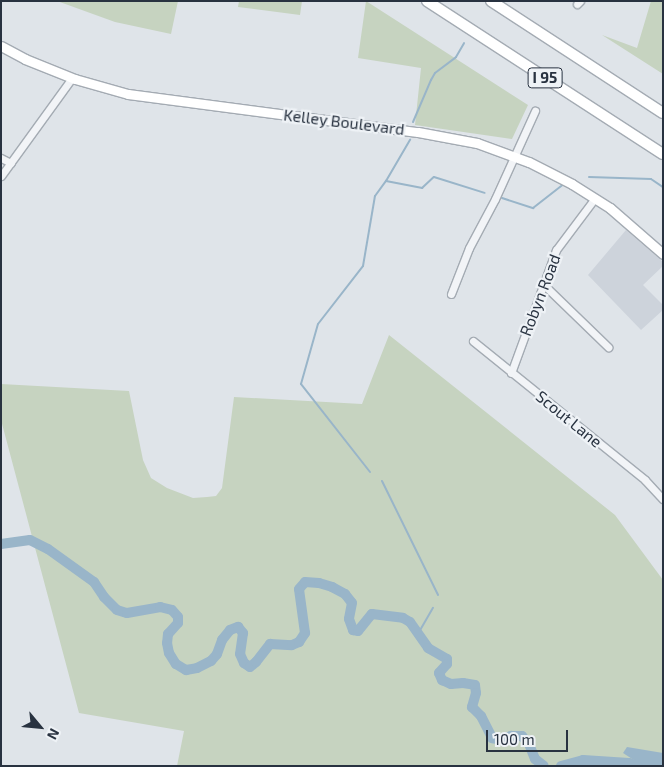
<!DOCTYPE html>
<html>
<head>
<meta charset="utf-8">
<style>
  body { margin:0 }
  #map { position:relative; width:664px; height:767px; overflow:hidden; background:#dfe4e9; font-family:"Exo 2",sans-serif }
  div>[style] { position:absolute }
  .built>* { inset:0; background:#cdd3db }
  .green>* { inset:0; background:#c6d3c0 }
  .water>* { inset:0; background:#99b5c9 }
  .stream>* { height:2px; margin:-1px; padding:0 1px; transform-origin:1px; border-radius:1px; background:#99b5c9 }
  .river>* { height:10px; margin:-5px; padding:0 5px; transform-origin:5px; border-radius:5px; background:#99b5c9 }
  .roads { filter:drop-shadow(1px 0 #a4abb3) drop-shadow(-1px 0 #a4abb3) drop-shadow(0 1px #a4abb3) drop-shadow(0 -1px #a4abb3) }
  .minor>* { height:7px; margin:-3.5px; padding:0 3.5px; transform-origin:3.5px; border-radius:3.5px; background:#f2f4f7 }
  .major>* { height:9px; margin:-4.5px; padding:0 4.5px; transform-origin:4.5px; border-radius:4.5px; background:#fff }
  .highway>* { height:10px; margin:-5px; padding:0 5px; transform-origin:5px; border-radius:5px; background:#fff }
  span { translate:-50% -50%; white-space:nowrap; text-align:center; line-height:1.15; -webkit-text-stroke:4.5px #eef2f6; paint-order:stroke }
  .shield-label span { padding:1px 4px; background:#eef2f6; border:1px solid; border-radius:4px; -webkit-text-stroke-width:0 }
  .shield-label { font-size:15px; color:#283240; font-weight:700 }
  .street-label { font-size:16px; color:#283240 }
  .frame { position:absolute; inset:0; border:2px solid #283240; pointer-events:none }
  .north { position:absolute; left:15px; top:702px; width:50px; height:50px; -webkit-text-stroke:4px #eef2f6; paint-order:stroke; rotate:118deg; font-size:14px; font-weight:700; line-height:20px; text-align:center; color:#283240 }
  .north::after { content:''; display:block; margin:auto; width:18px; height:22px; background:#283240; clip-path:polygon(50% 0,100% 100%,50% 72%,0 100%) }
  .scale { position:absolute; left:486px; top:730px; width:82px; height:22px; box-sizing:border-box; border:2px solid #283240; border-top:0; padding-left:6px; font-size:15px; line-height:18px; white-space:nowrap; color:#283240; -webkit-text-stroke:4px #eef2f6; paint-order:stroke }
</style>
</head>
<body>
<div id="map">
  <div class="built">
    <i style="clip-path:polygon(626px 230px,663px 262px,663px 266px,643px 285px,663px 305px,663px 310px,641px 330px,588px 275px)"></i>
  </div>
  <div class="green">
    <i style="clip-path:polygon(57px 1px,178px 1px,171px 34px,115px 22px)"></i>
    <i style="clip-path:polygon(239px 1px,302px 1px,300px 15px,238px 7px)"></i>
    <i style="clip-path:polygon(366px 1px,528px 105px,512px 139px,415px 125px,421px 68px,358px 58px)"></i>
    <i style="clip-path:polygon(651px 1px,663px 1px,663px 74px,602px 35px,637px 48px)"></i>
    <i style="clip-path:polygon(389px 335px,615px 515px,663px 580px,663px 766px,177px 766px,184px 731px,79px 713px,1px 420px,1px 384px,129px 391px,143px 460px,151px 478px,167px 488px,193px 498px,207px 497px,216px 496px,222px 488px,234px 397px,362px 404px)"></i>
  </div>
  <div class="water">
    <i style="clip-path:polygon(627px 747px,663px 753px,663px 766px,643px 766px,623px 753px)"></i>
  </div>
  <div class="stream">
    <i style="left:413px;top:122px;width:46px;rotate:-66.8deg"></i>
    <i style="left:431px;top:80px;width:8px;rotate:-60deg"></i>
    <i style="left:435px;top:73px;width:26px;rotate:-37deg"></i>
    <i style="left:456px;top:57px;width:16px;rotate:-60deg"></i>
    <i style="left:589px;top:177px;width:62px;rotate:1.8deg"></i>
    <i style="left:651px;top:179px;width:14px;rotate:34deg"></i>
    <i style="left:386px;top:181px;width:48px;rotate:-59.7deg"></i>
    <i style="left:502px;top:198px;width:33px;rotate:18deg"></i>
    <i style="left:533px;top:208px;width:37px;rotate:-38deg"></i>
    <i style="left:370px;top:472px;width:112px;rotate:-128.1deg"></i>
    <i style="left:301px;top:384px;width:62px;rotate:-74.2deg"></i>
    <i style="left:318px;top:324px;width:73px;rotate:-52.2deg"></i>
    <i style="left:363px;top:266px;width:71px;rotate:-80.3deg"></i>
    <i style="left:375px;top:196px;width:19px;rotate:-54deg"></i>
    <i style="left:386px;top:181px;width:37px;rotate:11deg"></i>
    <i style="left:422px;top:188px;width:16px;rotate:-43deg"></i>
    <i style="left:434px;top:177px;width:53px;rotate:17.4deg"></i>
    <i style="left:382px;top:481px;width:127px;rotate:63.8deg"></i>
    <i style="left:419px;top:632px;width:28px;rotate:-60deg"></i>
  </div>
  <div class="river">
    <i style="left:1px;top:544px;width:29px;rotate:-8deg"></i>
    <i style="left:30px;top:540px;width:20px;rotate:27deg"></i>
    <i style="left:48px;top:549px;width:57px;rotate:35.7deg"></i>
    <i style="left:94px;top:582px;width:18px;rotate:56deg"></i>
    <i style="left:104px;top:597px;width:18px;rotate:45deg"></i>
    <i style="left:117px;top:610px;width:10px;rotate:17deg"></i>
    <i style="left:127px;top:613px;width:34px;rotate:-10deg"></i>
    <i style="left:160px;top:607px;width:12px;rotate:14deg"></i>
    <i style="left:172px;top:610px;width:9px;rotate:49deg"></i>
    <i style="left:178px;top:617px;width:6px;rotate:90deg"></i>
    <i style="left:178px;top:623px;width:15px;rotate:132deg"></i>
    <i style="left:168px;top:634px;width:9px;rotate:96deg"></i>
    <i style="left:167px;top:643px;width:10px;rotate:79deg"></i>
    <i style="left:169px;top:653px;width:13px;rotate:58deg"></i>
    <i style="left:176px;top:664px;width:12px;rotate:31deg"></i>
    <i style="left:186px;top:670px;width:11px;rotate:-10deg"></i>
    <i style="left:197px;top:668px;width:16px;rotate:-27deg"></i>
    <i style="left:211px;top:661px;width:9px;rotate:-49deg"></i>
    <i style="left:217px;top:654px;width:15px;rotate:-70deg"></i>
    <i style="left:222px;top:640px;width:13px;rotate:-51deg"></i>
    <i style="left:230px;top:630px;width:9px;rotate:-21deg"></i>
    <i style="left:238px;top:627px;width:8px;rotate:50deg"></i>
    <i style="left:243px;top:633px;width:21px;rotate:98deg"></i>
    <i style="left:240px;top:654px;width:10px;rotate:66deg"></i>
    <i style="left:244px;top:663px;width:7px;rotate:34deg"></i>
    <i style="left:250px;top:667px;width:8px;rotate:-40deg"></i>
    <i style="left:256px;top:662px;width:23px;rotate:-52deg"></i>
    <i style="left:270px;top:644px;width:22px;rotate:3deg"></i>
    <i style="left:292px;top:645px;width:8px;rotate:-23deg"></i>
    <i style="left:299px;top:642px;width:11px;rotate:-56deg"></i>
    <i style="left:305px;top:633px;width:44px;rotate:-97.8deg"></i>
    <i style="left:299px;top:589px;width:9px;rotate:-49deg"></i>
    <i style="left:305px;top:582px;width:14px;rotate:4deg"></i>
    <i style="left:319px;top:583px;width:14px;rotate:17deg"></i>
    <i style="left:332px;top:587px;width:15px;rotate:28deg"></i>
    <i style="left:345px;top:594px;width:11px;rotate:52deg"></i>
    <i style="left:352px;top:603px;width:16px;rotate:101deg"></i>
    <i style="left:349px;top:619px;width:12px;rotate:70deg"></i>
    <i style="left:353px;top:630px;width:5px;rotate:11deg"></i>
    <i style="left:358px;top:631px;width:22px;rotate:-51deg"></i>
    <i style="left:372px;top:614px;width:31px;rotate:7deg"></i>
    <i style="left:403px;top:618px;width:8px;rotate:30deg"></i>
    <i style="left:410px;top:622px;width:32px;rotate:55deg"></i>
    <i style="left:428px;top:648px;width:22px;rotate:30deg"></i>
    <i style="left:447px;top:659px;width:5px;rotate:90deg"></i>
    <i style="left:447px;top:664px;width:12px;rotate:132deg"></i>
    <i style="left:439px;top:673px;width:8px;rotate:67deg"></i>
    <i style="left:442px;top:680px;width:10px;rotate:24deg"></i>
    <i style="left:451px;top:684px;width:12px;rotate:-5deg"></i>
    <i style="left:463px;top:683px;width:12px;rotate:9deg"></i>
    <i style="left:475px;top:685px;width:8px;rotate:83deg"></i>
    <i style="left:476px;top:693px;width:15px;rotate:106deg"></i>
    <i style="left:472px;top:707px;width:13px;rotate:45deg"></i>
    <i style="left:481px;top:716px;width:25px;rotate:63deg"></i>
    <i style="left:492px;top:738px;width:9px;rotate:13deg"></i>
    <i style="left:501px;top:740px;width:11px;rotate:-22deg"></i>
    <i style="left:511px;top:736px;width:11px"></i>
    <i style="left:522px;top:736px;width:11px;rotate:49deg"></i>
    <i style="left:529px;top:744px;width:16px;rotate:68deg"></i>
    <i style="left:535px;top:759px;width:11px;rotate:38deg"></i>
    <i style="left:561px;top:766px;width:23px;rotate:-15deg"></i>
    <i style="left:583px;top:760px;width:46px;rotate:3.7deg"></i>
    <i style="left:629px;top:763px;width:9px;rotate:21deg"></i>
  </div>
  <div class="roads">
    <div class="minor">
      <i style="left:577px;top:4px;width:4px;rotate:-45deg"></i>
      <i style="left:1px;top:158px;width:11px;rotate:27deg"></i>
      <i style="left:1px;top:176px;width:121px;rotate:-54.1deg"></i>
      <i style="left:543px;top:284px;width:91px;rotate:44.1deg"></i>
      <i style="left:451px;top:294px;width:49px;rotate:-68.6deg"></i>
      <i style="left:469px;top:248px;width:55px;rotate:-62deg"></i>
      <i style="left:495px;top:199px;width:97px;rotate:-65.6deg"></i>
      <i style="left:473px;top:341px;width:221px;rotate:38.9deg"></i>
      <i style="left:645px;top:480px;width:26px;rotate:47deg"></i>
      <i style="left:511px;top:373px;width:131px;rotate:-69.9deg"></i>
      <i style="left:556px;top:250px;width:65px;rotate:-53.1deg"></i>
    </div>
    <div class="major">
      <i style="left:1px;top:46px;width:27px;rotate:28deg"></i>
      <i style="left:25px;top:59px;width:54px;rotate:21.8deg"></i>
      <i style="left:75px;top:79px;width:55px;rotate:15.8deg"></i>
      <i style="left:128px;top:94px;width:292px;rotate:7.5deg"></i>
      <i style="left:418px;top:132px;width:60px;rotate:10.6deg"></i>
      <i style="left:477px;top:143px;width:55px;rotate:20.1deg"></i>
      <i style="left:529px;top:162px;width:48px;rotate:27.1deg"></i>
      <i style="left:572px;top:184px;width:45px;rotate:32.3deg"></i>
      <i style="left:610px;top:208px;width:70px;rotate:41deg"></i>
    </div>
    <div class="highway">
      <i style="left:427px;top:1px;width:281px;rotate:33deg"></i>
      <i style="left:491px;top:1px;width:205px;rotate:33.1deg"></i>
    </div>
  </div>
  <div class="shield-label">
    <span style="left:545px;top:78px">I 95</span>
  </div>
  <div class="street-label">
    <span style="left:344px;top:122px;rotate:7deg">Kelley Boulevard</span>
    <span style="left:540px;top:295px;rotate:-69deg">Robyn Road</span>
    <span style="left:569px;top:419px;rotate:39deg">Scout Lane</span>
  </div>
  <div class="frame"></div>
  <div class="north">N</div>
  <div class="scale">100 m</div>
</div>
</body>
</html>
